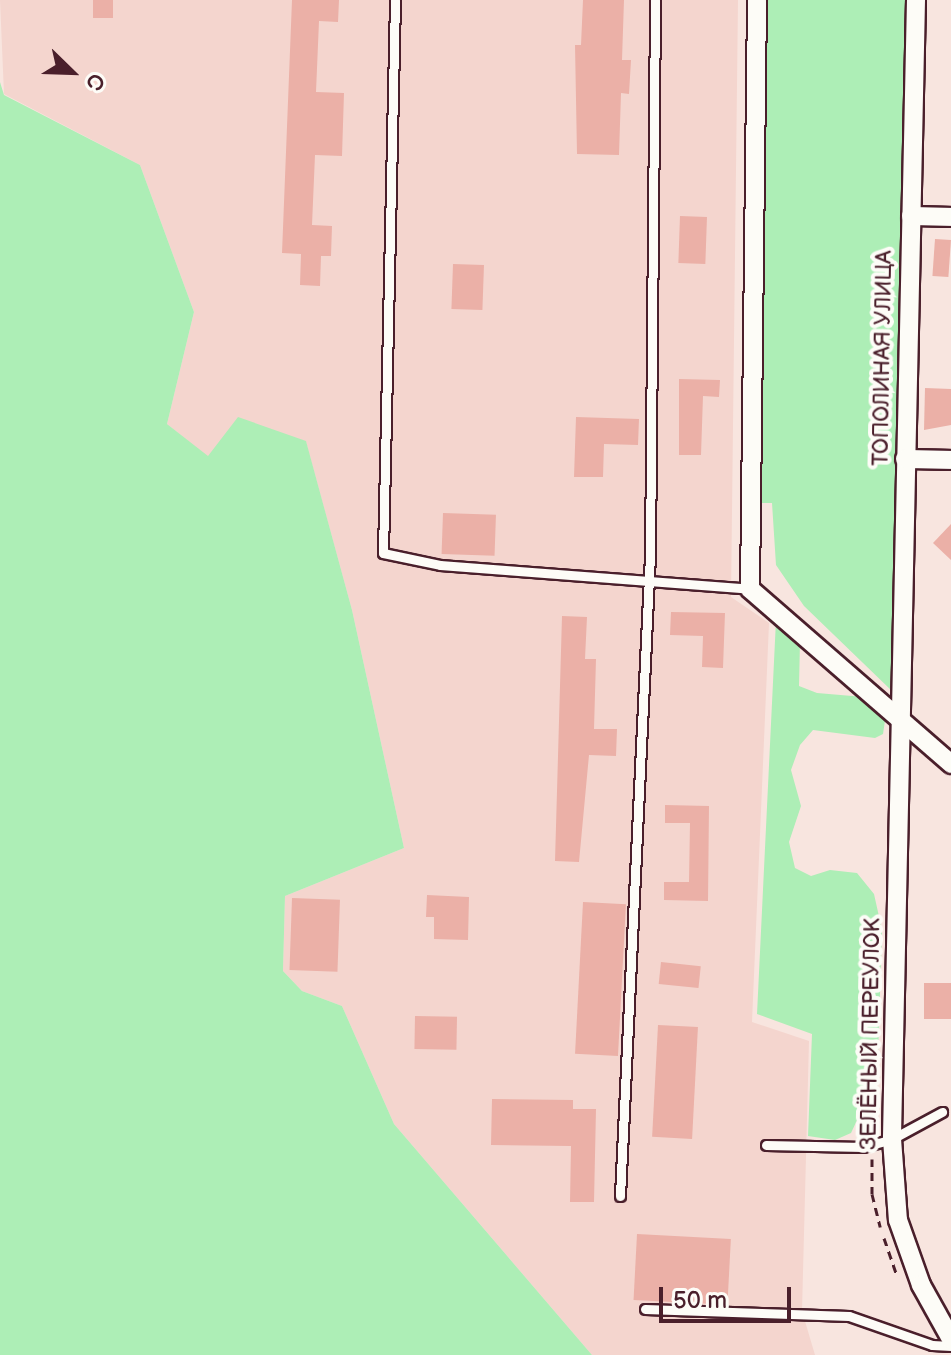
<!DOCTYPE html>
<html>
<head>
<meta charset="utf-8">
<style>
  body { margin:0 }
  #map { position:relative; width:951px; height:1355px; overflow:hidden; background:#f8e5df; font-family:"Balsamiq Sans",sans-serif }
  div>[style] { position:absolute }
  .built>* { inset:0; background:#f4d5ce }
  .green>* { inset:0; background:#adeeb6 }
  .building>* { inset:0; background:#ebb0a7; transform-origin:0 0 }
  .path>* { height:3px; margin-top:-1.5px; transform-origin:0; background:repeating-linear-gradient(90deg,#4a1f2b 0 8px,transparent 0 14px) }
  .roads { filter:drop-shadow(2px 0 #4a1f2b) drop-shadow(-2px 0 #4a1f2b) drop-shadow(0 2px #4a1f2b) drop-shadow(0 -2px #4a1f2b) }
  .service>* { height:9px; margin:-4.5px; padding:0 4.5px; transform-origin:4.5px; border-radius:4.5px; background:#fdfcf7 }
  .minor>* { height:18px; margin:-9px; padding:0 9px; transform-origin:9px; border-radius:9px; background:#fdfcf7 }
  span { translate:-50% -50%; white-space:nowrap; text-align:center; line-height:1.15; -webkit-text-stroke:8px #fdfcf7; paint-order:stroke }
  .street-label { font-size:22px; color:#4a1f2b }
  .north { position:absolute; left:32px; top:32px; width:80px; height:80px; -webkit-text-stroke:6px #fdfcf7; paint-order:stroke; rotate:113deg; font-size:22px; font-weight:700; line-height:32px; text-align:center; color:#4a1f2b }
  .north::after { content:''; display:block; margin:auto; width:28px; height:36px; background:#4a1f2b; clip-path:polygon(50% 0,100% 100%,50% 72%,0 100%) }
  .scale { position:absolute; left:659px; top:1287px; width:132px; height:36px; box-sizing:border-box; border:4px solid #4a1f2b; border-top:0; padding-left:10px; font-size:24px; line-height:28px; white-space:nowrap; color:#4a1f2b; -webkit-text-stroke:6px #fdfcf7; paint-order:stroke }
</style>
</head>
<body>
<div id="map">
  <div class="built">
    <i style="clip-path:polygon(0 0,738px 0,731px 597px,769px 623px,752px 1022px,809px 1041px,802px 1311px,815px 1355px,592px 1355px,394px 1124px,342px 1006px,302px 991px,283px 971px,285px 896px,404px 848px,352px 610px,306px 442px,208px 457px,167px 424px,194px 312px,140px 165px,4px 94px)"></i>
  </div>
  <div class="green">
    <i style="clip-path:polygon(767px 0,906px 0,892px 691px,804px 606px,776px 565px,772px 503px,760px 503px)"></i>
    <i style="clip-path:polygon(0 82px,4px 95px,140px 165px,194px 312px,167px 424px,208px 456px,238px 417px,306px 441px,352px 610px,404px 848px,285px 896px,283px 971px,302px 991px,342px 1006px,394px 1124px,592px 1355px,0 1355px)"></i>
    <i style="clip-path:polygon(776px 620px,800px 642px,799px 686px,817px 693px,864px 697px,886px 714px,883px 734px,875px 738px,813px 730px,800px 745px,791px 770px,801px 806px,789px 842px,795px 868px,811px 876px,830px 870px,857px 873px,874px 894px,882px 930px,876px 1120px,859px 1116px,851px 1133px,835px 1140px,808px 1136px,812px 1034px,757px 1014px)"></i>
  </div>
  <div class="building">
    <i style="left:93px;top:0;width:20px;height:18px"></i>
    <i style="clip-path:polygon(292px 0,339px 0,338px 22px,319px 21px,316px 92px,344px 93px,342px 156px,315px 155px,312px 225px,332px 226px,331px 256px,321px 256px,320px 286px,300px 285px,301px 254px,282px 253px)"></i>
    <i style="clip-path:polygon(583px 0,624px 0,622px 60px,631px 60px,629px 94px,621px 93px,619px 155px,577px 154px,575px 45px,581px 45px)"></i>
    <i style="left:680px;top:216px;width:27px;height:47px;rotate:2deg"></i>
    <i style="left:935px;top:239px;width:16px;height:37px;rotate:4deg"></i>
    <i style="left:453px;top:264px;width:31px;height:45px;rotate:2deg"></i>
    <i style="clip-path:polygon(679px 379px,720px 380px,719px 397px,703px 396px,701px 455px,679px 455px)"></i>
    <i style="clip-path:polygon(925px 388px,951px 389px,951px 425px,924px 430px)"></i>
    <i style="clip-path:polygon(576px 417px,639px 419px,638px 445px,604px 444px,603px 477px,574px 477px)"></i>
    <i style="left:443px;top:513px;width:53px;height:41px;rotate:2deg"></i>
    <i style="clip-path:polygon(951px 524px,951px 560px,933px 543px)"></i>
    <i style="clip-path:polygon(671px 612px,725px 613px,723px 668px,702px 667px,703px 636px,670px 635px)"></i>
    <i style="clip-path:polygon(562px 616px,587px 617px,585px 659px,596px 659px,594px 729px,617px 729px,616px 756px,589px 755px,579px 862px,555px 861px)"></i>
    <i style="clip-path:polygon(665px 805px,709px 806px,708px 901px,664px 900px,664px 882px,689px 882px,690px 823px,665px 823px)"></i>
    <i style="clip-path:polygon(427px 895px,469px 897px,468px 940px,434px 939px,434px 917px,426px 917px)"></i>
    <i style="left:292px;top:898px;width:48px;height:72px;rotate:2deg"></i>
    <i style="left:583px;top:902px;width:43px;height:152px;rotate:3deg"></i>
    <i style="left:661px;top:962px;width:40px;height:22px;rotate:6deg"></i>
    <i style="left:951px;top:983px;width:36px;height:27px;rotate:90deg"></i>
    <i style="left:415px;top:1016px;width:42px;height:33px;rotate:1deg"></i>
    <i style="left:658px;top:1025px;width:40px;height:112px;rotate:3deg"></i>
    <i style="clip-path:polygon(492px 1099px,573px 1100px,573px 1109px,596px 1109px,594px 1202px,570px 1202px,571px 1146px,491px 1145px)"></i>
    <i style="left:637px;top:1234px;width:94px;height:66px;rotate:3deg"></i>
  </div>
  <div class="path">
    <i style="left:872px;top:1132px;width:61px;rotate:-88.1deg"></i>
    <i style="left:872px;top:1159px;width:35px;rotate:90deg"></i>
    <i style="left:872px;top:1194px;width:34px;rotate:76deg"></i>
    <i style="left:884px;top:1238px;width:39px;rotate:71deg"></i>
  </div>
  <div class="roads">
    <div class="service">
      <i style="left:395px;top:0;width:553px;rotate:91.24deg"></i>
      <i style="left:383px;top:553px;width:58px;rotate:11.9deg"></i>
      <i style="left:440px;top:565px;width:311px;rotate:4.4deg"></i>
      <i style="left:766px;top:1145px;width:97px;rotate:1.2deg"></i>
      <i style="left:863px;top:1147px;width:30px;rotate:-15deg"></i>
      <i style="left:892px;top:1139px;width:57px;rotate:-28.4deg"></i>
      <i style="left:620px;top:1196px;width:642px;rotate:-87.32deg"></i>
      <i style="left:650px;top:555px;width:555px;rotate:-89.48deg"></i>
      <i style="left:645px;top:1309px;width:204px;rotate:2deg"></i>
      <i style="left:849px;top:1316px;width:88px;rotate:19.3deg"></i>
      <i style="left:932px;top:1345px;width:19px;rotate:3deg"></i>
    </div>
    <div class="minor">
      <i style="left:757px;top:0;width:589px;rotate:90.68deg"></i>
      <i style="left:750px;top:589px;width:267px;rotate:41deg"></i>
      <i style="left:916px;top:0;width:1139px;rotate:91.21deg"></i>
      <i style="left:892px;top:1139px;width:81px;rotate:85.8deg"></i>
      <i style="left:898px;top:1220px;width:69px;rotate:70.5deg"></i>
      <i style="left:921px;top:1285px;width:62px;rotate:60.9deg"></i>
      <i style="left:911px;top:216px;width:40px;rotate:1.4deg"></i>
      <i style="left:905px;top:459px;width:46px;rotate:1.2deg"></i>
    </div>
  </div>
  <div class="street-label">
    <span style="left:883px;top:358px;rotate:-89deg">ТОПОЛИНАЯ УЛИЦА</span>
    <span style="left:871px;top:1034px;rotate:-89deg">ЗЕЛЁНЫЙ ПЕРЕУЛОК</span>
  </div>
  <div class="north">С</div>
  <div class="scale">50 m</div>
</div>
</body>
</html>
